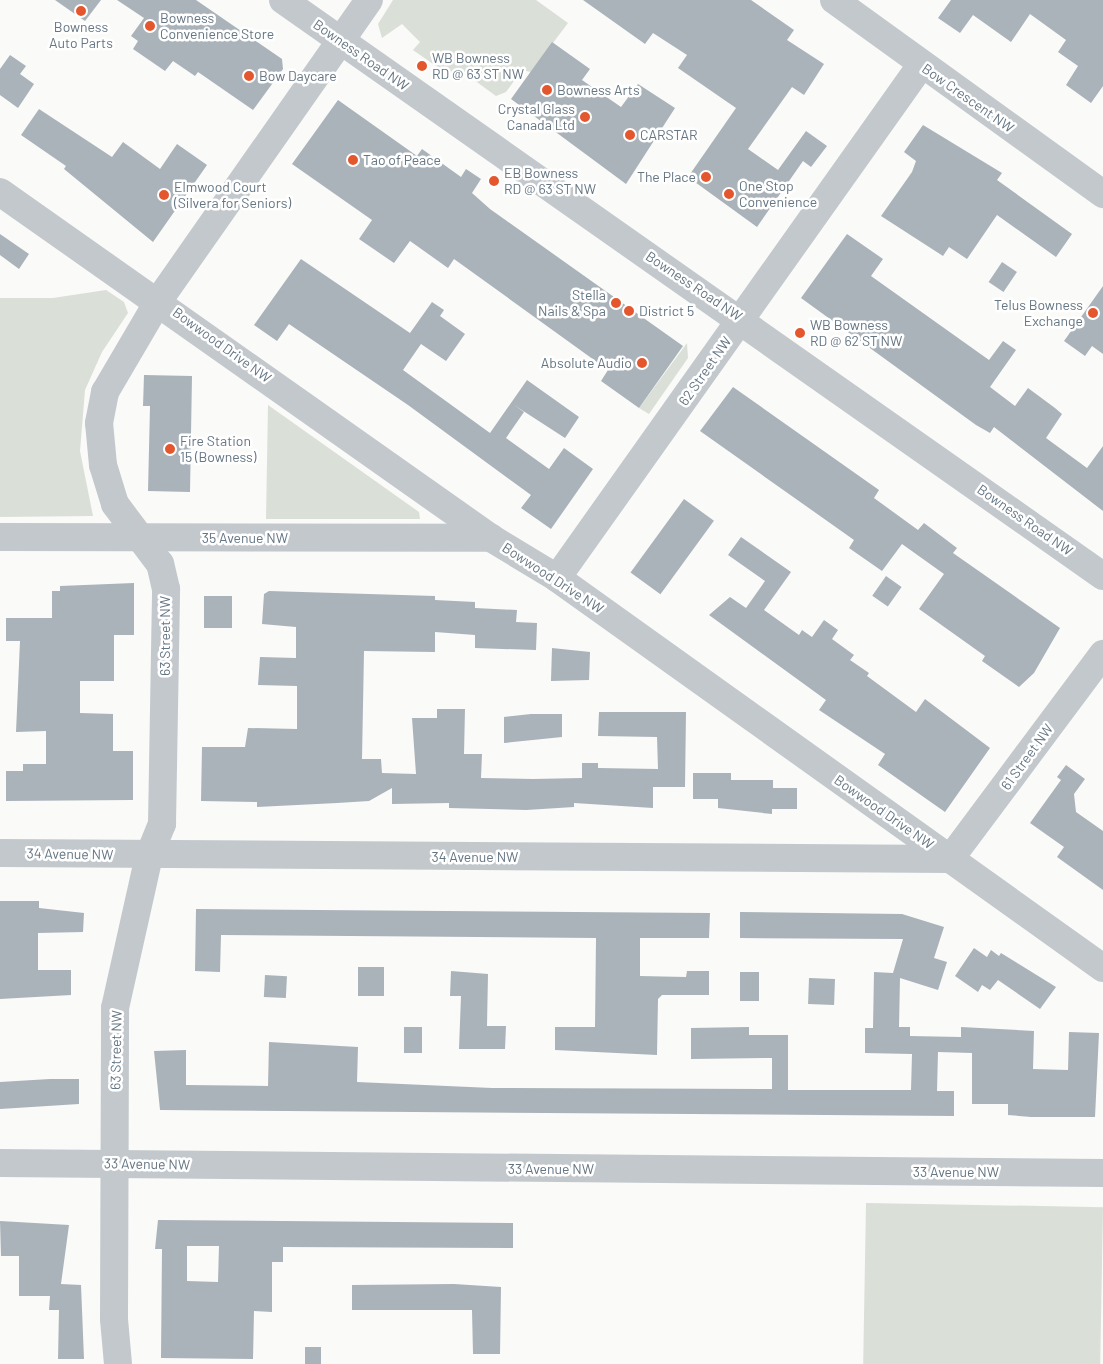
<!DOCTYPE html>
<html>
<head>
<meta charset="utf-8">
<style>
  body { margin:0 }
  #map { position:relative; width:1103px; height:1364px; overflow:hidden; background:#fafaf8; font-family:Barlow,sans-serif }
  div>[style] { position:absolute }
  .green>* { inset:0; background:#dadfd7; transform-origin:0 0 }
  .building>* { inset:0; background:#aab3b9; transform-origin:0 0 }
  .minor>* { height:28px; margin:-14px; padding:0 14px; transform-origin:14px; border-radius:14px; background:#c3c8cc }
  .dots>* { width:14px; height:14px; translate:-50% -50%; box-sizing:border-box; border:2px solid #fff; border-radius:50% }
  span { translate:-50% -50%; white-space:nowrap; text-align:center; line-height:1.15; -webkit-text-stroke:5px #fff; paint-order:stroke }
  .poi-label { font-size:14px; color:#657683 }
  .left { translate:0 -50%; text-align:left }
  .right { translate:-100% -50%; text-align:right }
  .street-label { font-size:14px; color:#657683 }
</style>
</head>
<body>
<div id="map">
  <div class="green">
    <i style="clip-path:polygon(393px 0,536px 0,568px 23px,531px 72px,522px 70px,506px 92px,496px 96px,459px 69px,453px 78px,413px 50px,420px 42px,402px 24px,382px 38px,378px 24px)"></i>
    <i style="clip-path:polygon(106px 290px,124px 302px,128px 313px,102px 352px,85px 390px,80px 451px,93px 516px,0 517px,0 298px,53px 298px)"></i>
    <i style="clip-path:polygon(687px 343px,688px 358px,649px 414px,639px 408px)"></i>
    <i style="clip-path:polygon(268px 405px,419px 512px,420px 519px,266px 519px)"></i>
    <i style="left:866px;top:1203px;width:237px;height:161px;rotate:1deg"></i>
  </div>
  <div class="building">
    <i style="clip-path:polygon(55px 0,101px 0,85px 21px)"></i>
    <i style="clip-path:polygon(117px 0,196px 0,282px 59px,283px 69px,253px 110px,198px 72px,195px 76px,173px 61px,165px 71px,133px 49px,138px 41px,131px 36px,144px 18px)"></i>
    <i style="clip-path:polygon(583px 0,751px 0,794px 30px,787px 40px,824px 64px,804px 95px,792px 87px,748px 149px,778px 170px,806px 131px,827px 146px,811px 167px,803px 161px,757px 227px,688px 177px,736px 108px,678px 68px,687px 55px,653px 33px,645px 44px)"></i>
    <i style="clip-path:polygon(951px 0,1103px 0,1103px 86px,1091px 103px,1066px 85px,1078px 66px,1058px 52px,1066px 40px,1030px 14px,1011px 42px,973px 15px,960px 33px,938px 18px)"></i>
    <i style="clip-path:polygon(552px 42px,590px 69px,582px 80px,621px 107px,638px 84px,675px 108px,626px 184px,511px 99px)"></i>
    <i style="clip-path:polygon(10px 55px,26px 66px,20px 74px,34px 84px,18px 108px,0 95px,0 69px)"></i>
    <i style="clip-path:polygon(338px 100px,417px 156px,422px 149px,461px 177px,466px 169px,481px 179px,472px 193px,490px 209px,683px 346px,639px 408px,601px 381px,608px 370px,454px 259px,448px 268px,410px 241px,394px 263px,359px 239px,372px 220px,292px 164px)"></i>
    <i style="clip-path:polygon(39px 109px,112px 157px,123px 142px,160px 169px,177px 144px,207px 165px,153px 242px,64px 169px,66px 166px,21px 135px)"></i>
    <i style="clip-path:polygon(923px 125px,1002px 173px,997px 180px,1072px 234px,1056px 257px,997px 215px,967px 259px,949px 247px,943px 256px,881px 216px,912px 172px,916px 161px,904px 152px)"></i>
    <i style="clip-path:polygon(0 234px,29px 254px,19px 269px,0 255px)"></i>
    <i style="clip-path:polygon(847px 234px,883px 259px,871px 276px,989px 360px,1003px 341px,1016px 350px,990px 387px,1015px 406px,1028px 388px,1055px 408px,1062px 414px,1046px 438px,1087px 468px,1103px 446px,1103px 511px,994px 427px,990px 433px,976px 425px,801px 298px)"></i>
    <i style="clip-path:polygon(301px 259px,410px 333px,432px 302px,444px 310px,440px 316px,465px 334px,446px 361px,421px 344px,403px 370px,490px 433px,527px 380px,579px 417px,565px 438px,514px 405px,524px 412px,506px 438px,549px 469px,564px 448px,593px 469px,551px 529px,521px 508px,531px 495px,408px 405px,289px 324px,277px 341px,254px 325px)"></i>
    <i style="left:1002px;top:262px;width:18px;height:24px;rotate:34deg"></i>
    <i style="clip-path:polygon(1103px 286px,1103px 354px,1092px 346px,1085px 356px,1064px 341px)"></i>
    <i style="clip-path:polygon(144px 375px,192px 376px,190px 492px,148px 491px,150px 406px,143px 406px)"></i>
    <i style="clip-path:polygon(733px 387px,879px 490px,874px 498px,918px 530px,924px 523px,957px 548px,953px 553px,1060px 628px,1034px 673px,1019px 687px,982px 661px,985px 656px,919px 609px,944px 574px,902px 544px,882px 571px,849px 548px,854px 540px,700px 431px)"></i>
    <i style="left:684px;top:499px;width:37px;height:91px;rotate:36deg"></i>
    <i style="clip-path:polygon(741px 537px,791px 572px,764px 610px,799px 635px,802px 630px,812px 637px,824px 620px,838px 630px,832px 639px,854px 655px,850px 660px,869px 673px,867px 676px,916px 712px,925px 699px,990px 748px,945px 812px,878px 765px,885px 754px,819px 710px,826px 700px,709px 615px,730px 597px,746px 608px,765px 581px,728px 555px)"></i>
    <i style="left:886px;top:576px;width:19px;height:24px;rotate:35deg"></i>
    <i style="clip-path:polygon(134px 583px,134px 635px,114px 635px,114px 681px,80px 681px,80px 713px,113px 714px,113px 751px,133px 751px,133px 800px,6px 801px,6px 771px,23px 771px,23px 764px,46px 764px,46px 731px,16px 732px,20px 641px,6px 641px,6px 618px,52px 618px,52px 591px,60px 591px,60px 586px)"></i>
    <i style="clip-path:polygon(269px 591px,435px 596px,435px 600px,475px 602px,475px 608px,517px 610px,516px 622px,537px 623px,536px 650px,475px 648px,475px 635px,435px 632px,435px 652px,364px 651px,362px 759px,381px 759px,382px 773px,416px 774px,412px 718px,437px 718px,437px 709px,465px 709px,464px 754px,482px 754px,481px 778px,533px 779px,582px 778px,582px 763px,598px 763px,598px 768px,658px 769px,657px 737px,598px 736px,599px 712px,686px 712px,685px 787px,653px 787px,653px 808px,574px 803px,574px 807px,526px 810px,449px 808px,449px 803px,392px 804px,392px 788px,369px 801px,337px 803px,257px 807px,257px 802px,201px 801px,202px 747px,245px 747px,248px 728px,297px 729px,297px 686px,258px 685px,260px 657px,296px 658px,296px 627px,262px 624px,264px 594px)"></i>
    <i style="left:204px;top:596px;width:28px;height:32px"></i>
    <i style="clip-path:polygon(552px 648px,590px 652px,589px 680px,551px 681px)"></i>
    <i style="clip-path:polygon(531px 714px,562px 714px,562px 737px,504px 743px,504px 717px)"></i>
    <i style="clip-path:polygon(1066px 765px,1085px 779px,1074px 794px,1076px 812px,1103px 831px,1103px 890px,1057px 857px,1064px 847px,1030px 823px,1061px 780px,1057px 777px)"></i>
    <i style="clip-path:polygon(693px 773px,731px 773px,731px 780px,773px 780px,773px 788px,797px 788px,797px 809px,772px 809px,772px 814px,718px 808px,718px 799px,693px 799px)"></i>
    <i style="clip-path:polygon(0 901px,39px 901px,39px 908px,84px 913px,83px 932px,38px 933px,38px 970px,71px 970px,71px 995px,0 999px)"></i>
    <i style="clip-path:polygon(196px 909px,710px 913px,709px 938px,640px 938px,640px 976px,686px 977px,687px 971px,709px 971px,709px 995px,662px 995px,658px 999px,657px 1055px,555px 1050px,555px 1027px,595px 1027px,596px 938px,221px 935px,220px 972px,195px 971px)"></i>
    <i style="clip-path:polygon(740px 912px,902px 914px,944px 927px,934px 958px,947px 962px,938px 990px,900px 978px,899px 1027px,910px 1027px,910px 1036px,961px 1037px,961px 1027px,1034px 1031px,1033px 1069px,1068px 1070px,1069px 1032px,1099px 1033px,1095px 1117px,1031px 1117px,1008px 1115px,1008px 1104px,972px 1104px,972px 1053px,938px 1052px,937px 1091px,954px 1091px,954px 1116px,160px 1110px,154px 1051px,186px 1050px,186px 1085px,268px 1086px,269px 1042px,358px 1047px,357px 1082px,492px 1088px,772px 1089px,772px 1058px,691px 1059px,691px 1028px,749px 1027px,749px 1035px,788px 1035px,788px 1090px,911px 1090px,912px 1054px,865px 1053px,865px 1028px,873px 1028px,874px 972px,893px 973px,903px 939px,740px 938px)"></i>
    <i style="clip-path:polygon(974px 948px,987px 957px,991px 950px,999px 956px,1001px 953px,1056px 987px,1040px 1009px,998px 980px,990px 990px,982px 985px,978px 992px,955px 976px)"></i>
    <i style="left:358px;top:967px;width:26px;height:29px"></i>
    <i style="clip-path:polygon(451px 971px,488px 974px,487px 1026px,506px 1026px,505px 1049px,459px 1049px,461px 996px,450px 996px)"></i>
    <i style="left:740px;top:972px;width:19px;height:29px"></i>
    <i style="left:265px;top:975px;width:22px;height:22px;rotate:3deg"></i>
    <i style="left:809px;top:978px;width:26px;height:26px;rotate:2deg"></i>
    <i style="left:404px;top:1027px;width:18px;height:26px"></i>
    <i style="clip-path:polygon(50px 1079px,79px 1079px,79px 1104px,0 1109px,0 1082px)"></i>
    <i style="clip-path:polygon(evenodd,158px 1220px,513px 1223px,513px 1248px,283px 1247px,283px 1262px,272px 1262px,272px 1312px,254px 1311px,253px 1359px,161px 1358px,162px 1249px,155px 1249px,158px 1220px,187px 1246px,219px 1246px,218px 1282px,187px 1281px,187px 1246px)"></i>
    <i style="clip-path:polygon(0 1221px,69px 1225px,61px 1284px,81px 1285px,84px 1359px,58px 1359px,59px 1310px,49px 1310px,50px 1296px,19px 1296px,19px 1256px,1px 1256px)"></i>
    <i style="clip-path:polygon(454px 1284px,501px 1287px,500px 1354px,473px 1354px,472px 1310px,352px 1310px,352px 1285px)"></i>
    <i style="left:305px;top:1347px;width:16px;height:17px"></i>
  </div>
  <div class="minor">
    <i style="left:283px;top:0;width:1002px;rotate:35.09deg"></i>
    <i style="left:834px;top:0;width:332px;rotate:35.8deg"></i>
    <i style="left:0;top:192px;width:601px;rotate:35.17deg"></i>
    <i style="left:491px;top:538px;width:77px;rotate:31.2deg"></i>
    <i style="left:557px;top:578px;width:671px;rotate:35.54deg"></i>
    <i style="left:0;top:537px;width:491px;rotate:0.1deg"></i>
    <i style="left:557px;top:578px;width:629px;rotate:-54.64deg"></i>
    <i style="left:0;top:853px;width:950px;rotate:0.36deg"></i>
    <i style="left:950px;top:859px;width:256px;rotate:-53.3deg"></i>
    <i style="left:0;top:1163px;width:1103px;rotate:0.52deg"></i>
    <i style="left:118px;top:1364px;width:45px;rotate:-95.1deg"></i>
    <i style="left:114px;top:1319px;width:311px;rotate:-89.8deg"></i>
    <i style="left:115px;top:1008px;width:156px;rotate:-77.4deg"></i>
    <i style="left:149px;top:856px;width:35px;rotate:-68deg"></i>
    <i style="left:162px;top:824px;width:235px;rotate:-89deg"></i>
    <i style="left:166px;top:589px;width:26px;rotate:-103deg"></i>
    <i style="left:160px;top:564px;width:75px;rotate:-126.9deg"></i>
    <i style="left:115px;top:504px;width:41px;rotate:-107.1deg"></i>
    <i style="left:103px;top:465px;width:42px;rotate:-95.4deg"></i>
    <i style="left:99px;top:423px;width:32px;rotate:-79deg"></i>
    <i style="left:105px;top:392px;width:107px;rotate:-59.6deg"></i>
    <i style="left:159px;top:300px;width:366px;rotate:-55deg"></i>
  </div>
  <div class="dots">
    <i style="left:81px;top:11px;background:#e4572e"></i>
    <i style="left:150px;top:26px;background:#e4572e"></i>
    <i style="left:422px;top:66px;background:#e4572e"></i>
    <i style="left:249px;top:76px;background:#e4572e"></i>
    <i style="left:547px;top:90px;background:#e4572e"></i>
    <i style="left:585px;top:117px;background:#e4572e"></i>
    <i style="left:630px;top:135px;background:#e4572e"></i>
    <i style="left:353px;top:160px;background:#e4572e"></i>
    <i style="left:706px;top:177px;background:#e4572e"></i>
    <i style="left:494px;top:181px;background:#e4572e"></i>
    <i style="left:729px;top:194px;background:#e4572e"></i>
    <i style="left:164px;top:195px;background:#e4572e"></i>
    <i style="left:616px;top:303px;background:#e4572e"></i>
    <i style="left:629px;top:311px;background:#e4572e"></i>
    <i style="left:1093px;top:313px;background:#e4572e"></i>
    <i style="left:800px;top:333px;background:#e4572e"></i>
    <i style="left:642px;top:363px;background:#e4572e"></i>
    <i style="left:170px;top:449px;background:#e4572e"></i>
  </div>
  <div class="poi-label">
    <span class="left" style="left:160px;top:26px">Bowness<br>Convenience Store</span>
    <span style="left:81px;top:35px">Bowness<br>Auto Parts</span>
    <span class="left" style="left:432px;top:66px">WB Bowness<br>RD @ 63 ST NW</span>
    <span class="left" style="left:259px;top:76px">Bow Daycare</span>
    <span class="left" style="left:557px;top:90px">Bowness Arts</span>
    <span class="right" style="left:575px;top:117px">Crystal Glass<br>Canada Ltd</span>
    <span class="left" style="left:640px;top:135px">CARSTAR</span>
    <span class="left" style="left:363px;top:160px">Tao of Peace</span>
    <span class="left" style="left:504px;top:181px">EB Bowness<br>RD @ 63 ST NW</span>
    <span class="right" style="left:696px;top:177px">The Place</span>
    <span class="left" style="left:739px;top:194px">One Stop<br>Convenience</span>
    <span class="left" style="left:174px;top:195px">Elmwood Court<br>(Silvera for Seniors)</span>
    <span class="right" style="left:606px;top:303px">Stella<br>Nails &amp; Spa</span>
    <span class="right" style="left:1083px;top:313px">Telus Bowness<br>Exchange</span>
    <span class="left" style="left:639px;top:311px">District 5</span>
    <span class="left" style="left:810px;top:333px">WB Bowness<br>RD @ 62 ST NW</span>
    <span class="right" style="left:632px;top:363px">Absolute Audio</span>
    <span class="left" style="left:180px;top:449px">Fire Station<br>15 (Bowness)</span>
  </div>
  <div class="street-label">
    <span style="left:361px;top:55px;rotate:35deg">Bowness Road NW</span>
    <span style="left:968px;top:98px;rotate:35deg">Bow Crescent NW</span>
    <span style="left:694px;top:286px;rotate:34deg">Bowness Road NW</span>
    <span style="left:222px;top:345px;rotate:36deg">Bowwood Drive NW</span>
    <span style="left:705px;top:371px;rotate:-55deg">62 Street NW</span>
    <span style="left:1025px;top:520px;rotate:35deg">Bowness Road NW</span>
    <span style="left:245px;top:538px">35 Avenue NW</span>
    <span style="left:553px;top:578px;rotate:33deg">Bowwood Drive NW</span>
    <span style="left:165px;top:636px;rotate:-90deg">63 Street NW</span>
    <span style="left:1027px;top:757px;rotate:-54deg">61 Street NW</span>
    <span style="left:884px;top:812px;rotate:35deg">Bowwood Drive NW</span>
    <span style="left:70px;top:854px;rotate:1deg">34 Avenue NW</span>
    <span style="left:475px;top:857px">34 Avenue NW</span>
    <span style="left:116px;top:1050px;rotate:-89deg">63 Street NW</span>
    <span style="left:147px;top:1164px;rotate:1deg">33 Avenue NW</span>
    <span style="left:551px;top:1169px">33 Avenue NW</span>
    <span style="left:956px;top:1172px">33 Avenue NW</span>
  </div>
</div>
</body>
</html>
